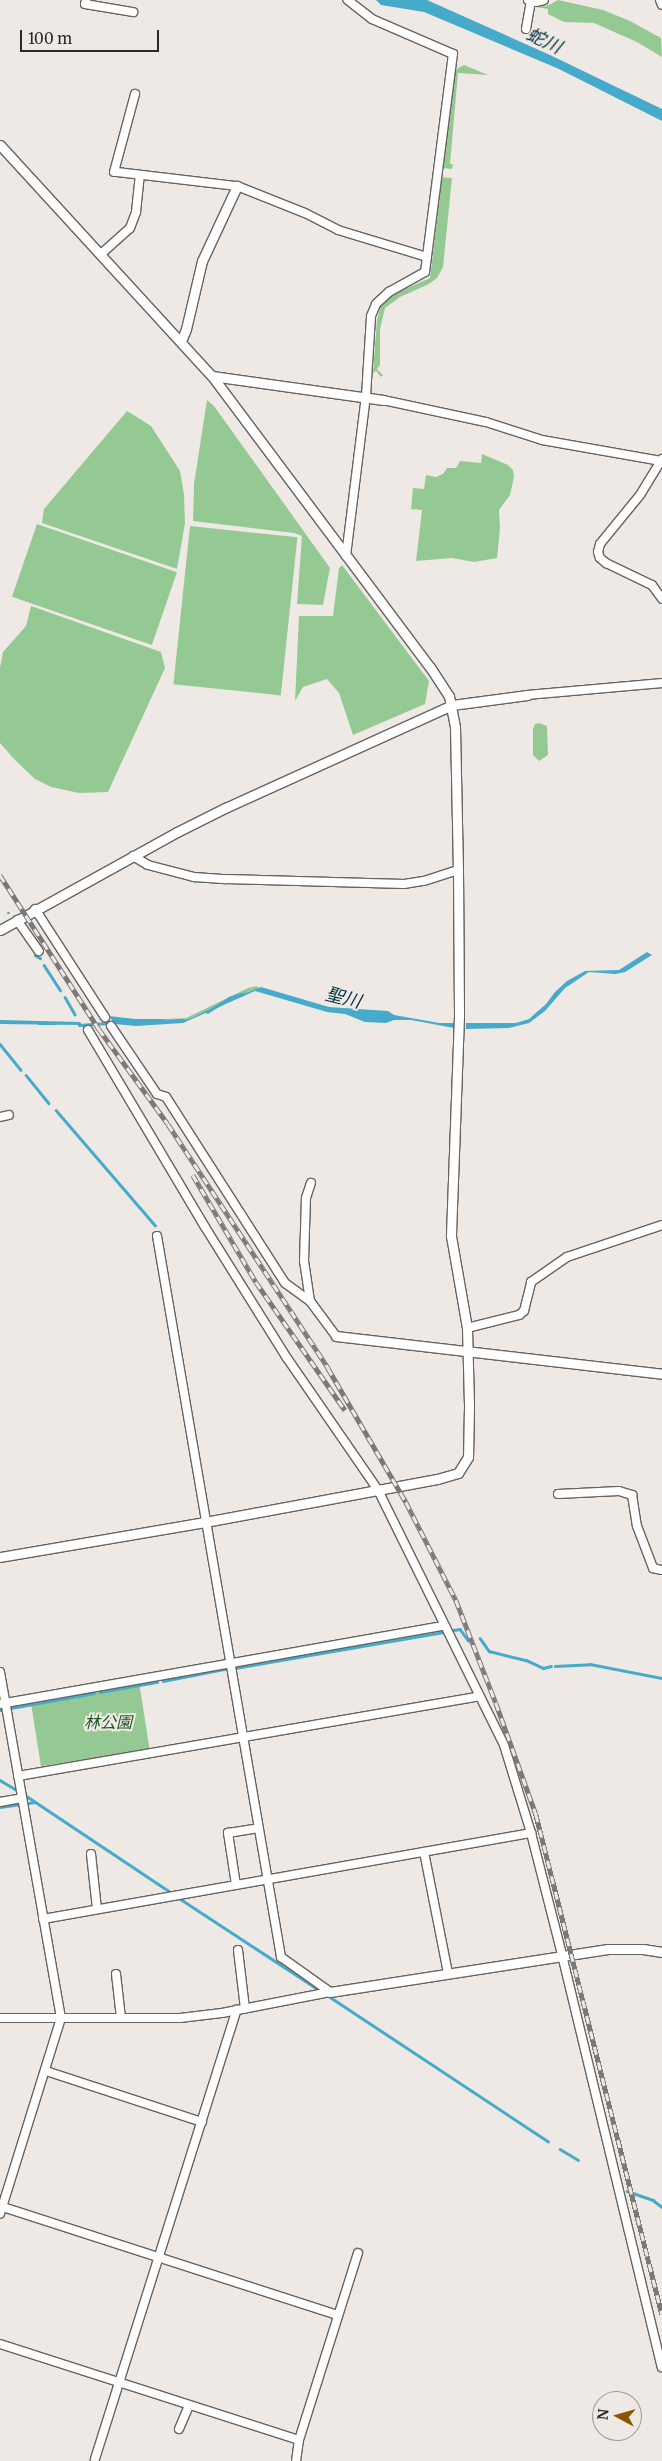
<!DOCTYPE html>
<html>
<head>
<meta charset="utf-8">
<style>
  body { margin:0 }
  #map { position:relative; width:662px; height:2461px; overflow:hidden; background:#efe9e6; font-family:Merriweather,"Noto Sans JP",serif }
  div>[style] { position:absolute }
  .green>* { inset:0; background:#95c993; transform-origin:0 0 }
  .water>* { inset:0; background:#46aacb }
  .stream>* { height:2.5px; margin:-1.25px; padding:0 1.25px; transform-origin:1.25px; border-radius:1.25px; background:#46aacb }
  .roads { filter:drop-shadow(1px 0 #686360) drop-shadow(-1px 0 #686360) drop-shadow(0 1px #686360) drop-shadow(0 -1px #686360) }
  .minor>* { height:8px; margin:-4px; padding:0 4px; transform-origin:4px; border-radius:4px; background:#fff }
  .tertiary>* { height:9px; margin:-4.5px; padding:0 4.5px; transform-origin:4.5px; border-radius:4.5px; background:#fff }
  .rail>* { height:4.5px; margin-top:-2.25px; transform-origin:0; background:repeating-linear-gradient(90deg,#efe9e6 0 8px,#7b7876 0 16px); box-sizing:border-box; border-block:1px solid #7b7876 }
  span { translate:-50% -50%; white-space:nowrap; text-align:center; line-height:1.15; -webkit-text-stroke:4px #efe9e6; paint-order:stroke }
  .park-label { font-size:16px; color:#1c571e; font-style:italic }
  .water-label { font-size:18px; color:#01313f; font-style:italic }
  .north { position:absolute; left:592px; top:2391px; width:50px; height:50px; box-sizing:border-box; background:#efe9e6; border:1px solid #a19c9a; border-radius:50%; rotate:276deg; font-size:14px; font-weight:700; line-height:20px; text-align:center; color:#2b2928 }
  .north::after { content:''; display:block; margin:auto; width:18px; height:22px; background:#8a5603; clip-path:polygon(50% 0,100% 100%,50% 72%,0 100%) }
  .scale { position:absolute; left:20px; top:30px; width:139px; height:22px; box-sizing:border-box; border:2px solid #2b2928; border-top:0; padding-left:6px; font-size:15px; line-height:18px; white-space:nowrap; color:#2b2928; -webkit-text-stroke:4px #efe9e6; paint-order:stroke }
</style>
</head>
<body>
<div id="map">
  <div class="green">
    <i style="clip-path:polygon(558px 0,603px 10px,630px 21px,661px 38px,662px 57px,637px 42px,594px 23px,564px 22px,548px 14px,548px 9px,535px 7px,549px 5px)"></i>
    <i style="clip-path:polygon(464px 65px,488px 75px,458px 73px,450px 164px,453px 164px,452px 169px,442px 168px,455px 70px)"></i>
    <i style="clip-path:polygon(440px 177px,452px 178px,443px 267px,437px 278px,429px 284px,400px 297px,385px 308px,380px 329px,380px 365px,377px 369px,383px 375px,381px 377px,376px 371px,373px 373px,377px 320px,381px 305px,396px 293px,430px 278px,440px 196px)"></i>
    <i style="clip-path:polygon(207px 400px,214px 406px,330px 568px,323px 605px,297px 604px,302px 536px,294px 533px,193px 521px,194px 484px)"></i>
    <i style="clip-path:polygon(127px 411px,151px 426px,180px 471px,184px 494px,185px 523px,177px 569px,42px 523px,44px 509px)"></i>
    <i style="clip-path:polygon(482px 454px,508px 465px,513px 470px,514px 477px,510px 495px,499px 510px,500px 528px,497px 558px,474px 562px,452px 558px,416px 561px,422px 510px,411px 509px,413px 488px,424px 489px,426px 475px,436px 477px,443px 474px,447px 468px,456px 468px,460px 461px,481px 463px)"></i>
    <i style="left:37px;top:524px;width:148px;height:77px;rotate:19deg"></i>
    <i style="left:190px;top:526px;width:108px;height:159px;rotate:6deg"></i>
    <i style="clip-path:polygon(342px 565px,429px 681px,425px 704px,353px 735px,339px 693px,327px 679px,303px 687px,295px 701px,299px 616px,333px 616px,339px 568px)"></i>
    <i style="clip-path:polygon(31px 606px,161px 652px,165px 668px,108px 792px,79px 793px,51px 787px,35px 779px,15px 760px,0 743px,0 668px,3px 652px,26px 626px)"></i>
    <i style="clip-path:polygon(539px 723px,547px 726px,548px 755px,539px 761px,533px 755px,533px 729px,535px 724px)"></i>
    <i style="clip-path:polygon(257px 986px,260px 989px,250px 991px,189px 1019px,169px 1022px,164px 1019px,186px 1018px,248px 988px)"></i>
    <i style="left:139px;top:1682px;width:68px;height:110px;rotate:81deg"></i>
  </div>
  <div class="water">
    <i style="clip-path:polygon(376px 0,427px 0,550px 55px,662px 109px,662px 121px,559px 69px,424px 12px,381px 5px)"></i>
    <i style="clip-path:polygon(647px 952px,652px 955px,625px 972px,615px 974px,589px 972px,565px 988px,545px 1011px,529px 1023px,509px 1028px,466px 1029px,466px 1023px,516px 1023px,529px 1019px,546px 1004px,555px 992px,567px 981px,585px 971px,619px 970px)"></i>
    <i style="clip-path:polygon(261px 987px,329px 1007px,388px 1011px,394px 1015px,439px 1023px,454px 1023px,454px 1028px,411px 1020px,394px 1020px,386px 1023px,365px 1022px,345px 1014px,327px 1012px,255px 991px,183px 1023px,136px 1026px,115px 1024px,109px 1016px,135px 1019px,164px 1019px,169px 1022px,189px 1019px,240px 995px)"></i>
    <i style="clip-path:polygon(0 1020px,80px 1022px,82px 1025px,0 1024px)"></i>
  </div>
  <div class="stream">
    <i style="left:8px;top:913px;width:1px"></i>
    <i style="left:35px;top:955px;width:6px;rotate:31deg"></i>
    <i style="left:44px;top:965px;width:30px;rotate:57deg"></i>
    <i style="left:65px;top:997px;width:20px;rotate:60deg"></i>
    <i style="left:207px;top:1012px;width:26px;rotate:-32deg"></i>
    <i style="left:229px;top:998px;width:14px;rotate:-17deg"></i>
    <i style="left:164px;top:1021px;width:19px;rotate:-3deg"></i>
    <i style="left:39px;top:1024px;width:17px"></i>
    <i style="left:79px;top:1025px;width:32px;rotate:-4deg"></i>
    <i style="left:0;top:1044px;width:33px;rotate:51deg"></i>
    <i style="left:26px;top:1075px;width:36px;rotate:51deg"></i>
    <i style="left:56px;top:1110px;width:152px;rotate:49.3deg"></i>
    <i style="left:453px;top:1630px;width:7px;rotate:-8deg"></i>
    <i style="left:460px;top:1629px;width:14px;rotate:54deg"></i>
    <i style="left:480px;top:1638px;width:16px;rotate:55deg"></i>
    <i style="left:489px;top:1651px;width:38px;rotate:14deg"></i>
    <i style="left:526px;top:1660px;width:19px;rotate:25deg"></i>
    <i style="left:543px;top:1668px;width:8px;rotate:-14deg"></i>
    <i style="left:555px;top:1666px;width:35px;rotate:-3deg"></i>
    <i style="left:590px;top:1664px;width:73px;rotate:11deg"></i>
    <i style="left:235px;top:1668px;width:211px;rotate:-9.8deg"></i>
    <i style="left:163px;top:1681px;width:67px;rotate:-11.1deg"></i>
    <i style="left:100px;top:1692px;width:58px;rotate:-10deg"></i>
    <i style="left:11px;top:1708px;width:84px;rotate:-10.2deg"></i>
    <i style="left:0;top:1710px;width:3px;rotate:-18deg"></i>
    <i style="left:0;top:1780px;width:23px;rotate:31deg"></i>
    <i style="left:25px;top:1795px;width:177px;rotate:33.7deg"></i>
    <i style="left:0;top:1807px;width:35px;rotate:-8deg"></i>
    <i style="left:179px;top:1898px;width:171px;rotate:33.3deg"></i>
    <i style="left:327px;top:1995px;width:265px;rotate:33.5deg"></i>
    <i style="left:560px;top:2149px;width:21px;rotate:31deg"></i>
    <i style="left:627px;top:2191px;width:28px;rotate:19deg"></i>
    <i style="left:653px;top:2200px;width:11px;rotate:38deg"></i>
  </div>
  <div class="roads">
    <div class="minor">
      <i style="left:86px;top:0;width:4px;rotate:104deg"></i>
      <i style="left:85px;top:4px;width:49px;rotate:9.5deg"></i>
      <i style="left:528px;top:0;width:8px;rotate:14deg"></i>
      <i style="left:536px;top:2px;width:8px;rotate:-14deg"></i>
      <i style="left:660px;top:0;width:5px;rotate:68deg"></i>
      <i style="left:526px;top:29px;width:28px;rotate:-80deg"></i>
      <i style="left:114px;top:172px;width:81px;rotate:-74.9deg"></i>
      <i style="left:117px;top:172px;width:121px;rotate:6.7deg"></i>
      <i style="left:237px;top:186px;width:73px;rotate:21.7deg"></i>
      <i style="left:305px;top:213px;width:37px;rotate:27deg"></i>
      <i style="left:338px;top:230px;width:93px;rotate:16.9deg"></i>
      <i style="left:101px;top:254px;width:39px;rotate:-42deg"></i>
      <i style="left:130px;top:228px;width:17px;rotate:-69deg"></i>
      <i style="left:136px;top:212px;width:37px;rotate:-84deg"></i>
      <i style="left:383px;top:400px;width:105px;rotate:12.1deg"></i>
      <i style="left:486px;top:422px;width:59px;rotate:17.8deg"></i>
      <i style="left:542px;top:440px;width:121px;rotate:10deg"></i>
      <i style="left:662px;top:459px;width:42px;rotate:121.4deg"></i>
      <i style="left:640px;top:495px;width:63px;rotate:129.2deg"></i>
      <i style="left:600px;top:544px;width:8px;rotate:104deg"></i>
      <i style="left:598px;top:552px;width:6px;rotate:72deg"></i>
      <i style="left:600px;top:558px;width:8px;rotate:40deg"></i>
      <i style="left:606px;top:563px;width:51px;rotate:25.6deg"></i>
      <i style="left:652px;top:585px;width:17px;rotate:54deg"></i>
      <i style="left:346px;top:556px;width:161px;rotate:-82.9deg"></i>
      <i style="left:366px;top:396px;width:80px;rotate:-86.4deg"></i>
      <i style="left:371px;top:316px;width:13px;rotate:-67deg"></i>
      <i style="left:376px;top:304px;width:18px;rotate:-43deg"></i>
      <i style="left:389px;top:292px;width:41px;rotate:-29.1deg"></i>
      <i style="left:425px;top:272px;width:220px;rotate:-82.7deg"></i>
      <i style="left:453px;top:54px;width:88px;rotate:-156.6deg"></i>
      <i style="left:372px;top:19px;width:31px;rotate:-142deg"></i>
      <i style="left:527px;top:695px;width:136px;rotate:-5.1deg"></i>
      <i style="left:133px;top:856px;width:17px;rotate:31deg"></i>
      <i style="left:148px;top:865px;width:48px;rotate:14.6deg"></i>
      <i style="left:194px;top:877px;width:32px;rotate:4deg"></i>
      <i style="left:226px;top:879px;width:178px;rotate:1.6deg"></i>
      <i style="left:404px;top:884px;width:20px;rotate:-9deg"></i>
      <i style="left:424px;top:881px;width:36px;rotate:-18deg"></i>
      <i style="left:35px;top:909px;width:129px;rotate:57.1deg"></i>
      <i style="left:17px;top:920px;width:38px;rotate:55deg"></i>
      <i style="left:111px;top:1026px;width:82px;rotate:55.9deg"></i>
      <i style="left:157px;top:1094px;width:9px;rotate:18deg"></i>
      <i style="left:166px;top:1097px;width:221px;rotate:57.4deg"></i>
      <i style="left:285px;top:1283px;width:31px;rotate:36deg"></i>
      <i style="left:310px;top:1301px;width:44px;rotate:53.4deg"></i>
      <i style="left:88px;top:1030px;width:229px;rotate:59.3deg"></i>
      <i style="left:205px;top:1227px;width:155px;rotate:58deg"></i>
      <i style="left:287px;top:1358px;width:160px;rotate:55.4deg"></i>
      <i style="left:378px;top:1490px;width:284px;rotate:63.7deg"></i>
      <i style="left:504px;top:1745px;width:92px;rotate:72.9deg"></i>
      <i style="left:531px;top:1833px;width:126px;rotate:75.7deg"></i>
      <i style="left:562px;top:1955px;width:424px;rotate:76.4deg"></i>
      <i style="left:0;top:1117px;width:9px;rotate:-13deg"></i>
      <i style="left:157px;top:1236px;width:732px;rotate:80.24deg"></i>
      <i style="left:281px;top:1957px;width:60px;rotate:35.5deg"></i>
      <i style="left:310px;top:1301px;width:40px;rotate:-98.5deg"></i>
      <i style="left:304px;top:1261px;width:63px;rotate:-88.2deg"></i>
      <i style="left:306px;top:1198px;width:16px;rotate:-72deg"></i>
      <i style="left:467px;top:1328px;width:54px;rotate:-14deg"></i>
      <i style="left:519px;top:1315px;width:6px;rotate:-39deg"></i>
      <i style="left:524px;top:1311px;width:30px;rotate:-76deg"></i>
      <i style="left:531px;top:1282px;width:44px;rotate:-34.8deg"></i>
      <i style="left:567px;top:1257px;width:100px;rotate:-18.6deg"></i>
      <i style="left:558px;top:1494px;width:61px;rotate:-2.8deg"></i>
      <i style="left:619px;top:1491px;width:14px;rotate:17deg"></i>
      <i style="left:632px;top:1495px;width:31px;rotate:81deg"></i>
      <i style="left:637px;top:1526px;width:45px;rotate:69.1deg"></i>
      <i style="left:653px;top:1568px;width:9px;rotate:13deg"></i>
      <i style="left:0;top:1672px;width:351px;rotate:80deg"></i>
      <i style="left:61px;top:2018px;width:205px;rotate:107.3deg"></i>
      <i style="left:0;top:1704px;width:451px;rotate:-10deg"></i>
      <i style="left:18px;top:1776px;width:468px;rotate:-9.8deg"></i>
      <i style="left:0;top:1802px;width:22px;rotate:-10deg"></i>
      <i style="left:424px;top:1852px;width:123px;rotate:78.8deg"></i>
      <i style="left:91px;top:1854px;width:55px;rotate:83.8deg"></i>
      <i style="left:236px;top:1885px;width:53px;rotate:-98.7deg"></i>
      <i style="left:228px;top:1833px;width:31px;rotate:-9deg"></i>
      <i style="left:43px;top:1919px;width:496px;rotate:-10deg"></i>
      <i style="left:238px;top:1950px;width:59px;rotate:83.2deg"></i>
      <i style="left:116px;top:1974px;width:44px;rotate:83.5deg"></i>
      <i style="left:0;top:2018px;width:180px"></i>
      <i style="left:180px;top:2018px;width:42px;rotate:-6.8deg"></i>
      <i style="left:222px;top:2013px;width:110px;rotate:-11deg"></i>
      <i style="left:46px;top:2071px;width:164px;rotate:18.1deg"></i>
      <i style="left:0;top:2206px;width:355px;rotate:17.9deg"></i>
      <i style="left:0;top:2344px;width:314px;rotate:17.8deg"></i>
      <i style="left:179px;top:2429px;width:26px;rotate:-67deg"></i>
      <i style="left:95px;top:2459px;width:471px;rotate:-72.5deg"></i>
      <i style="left:296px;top:2461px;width:21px;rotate:-82deg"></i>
      <i style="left:299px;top:2440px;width:196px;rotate:-72.5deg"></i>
    </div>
    <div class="tertiary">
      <i style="left:0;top:145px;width:314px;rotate:47.5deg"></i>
      <i style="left:212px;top:376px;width:364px;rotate:53.2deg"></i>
      <i style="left:430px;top:667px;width:35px;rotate:57deg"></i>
      <i style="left:449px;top:696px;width:32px;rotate:79deg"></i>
      <i style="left:455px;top:727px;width:143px;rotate:88.8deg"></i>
      <i style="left:458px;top:870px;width:146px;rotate:89.6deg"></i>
      <i style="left:459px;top:1016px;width:220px;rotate:92.1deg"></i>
      <i style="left:451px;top:1236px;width:93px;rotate:80.1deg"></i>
      <i style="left:467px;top:1328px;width:79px;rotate:88.5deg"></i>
      <i style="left:469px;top:1407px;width:50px;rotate:91.1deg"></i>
      <i style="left:468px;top:1457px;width:19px;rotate:122deg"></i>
      <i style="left:458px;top:1473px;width:22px;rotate:164deg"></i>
      <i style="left:437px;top:1479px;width:236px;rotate:169.5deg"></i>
      <i style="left:205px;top:1522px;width:208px;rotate:170.3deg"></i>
      <i style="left:181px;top:341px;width:13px;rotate:-67deg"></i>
      <i style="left:186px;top:329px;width:70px;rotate:-76.8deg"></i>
      <i style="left:202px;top:261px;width:83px;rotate:-65deg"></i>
      <i style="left:212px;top:376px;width:173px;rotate:8deg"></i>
      <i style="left:0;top:930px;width:202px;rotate:-29deg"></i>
      <i style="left:177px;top:832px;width:54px;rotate:-26.6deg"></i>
      <i style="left:225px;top:808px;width:249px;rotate:-24.4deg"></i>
      <i style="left:452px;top:705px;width:76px;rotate:-7.6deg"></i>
      <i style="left:336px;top:1336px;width:328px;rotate:6.6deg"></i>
      <i style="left:330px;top:1992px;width:281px;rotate:-8.8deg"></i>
      <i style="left:608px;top:1949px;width:35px"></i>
      <i style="left:643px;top:1949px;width:19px;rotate:9deg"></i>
    </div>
  </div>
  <div class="rail">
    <i style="left:0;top:875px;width:183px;rotate:57.3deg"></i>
    <i style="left:99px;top:1029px;width:117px;rotate:54deg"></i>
    <i style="left:168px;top:1124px;width:292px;rotate:56.7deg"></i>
    <i style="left:328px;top:1368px;width:155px;rotate:59.8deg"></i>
    <i style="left:406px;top:1502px;width:110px;rotate:63deg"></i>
    <i style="left:456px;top:1600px;width:110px;rotate:68.8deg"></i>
    <i style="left:496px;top:1703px;width:118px;rotate:70.2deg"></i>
    <i style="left:536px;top:1814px;width:516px;rotate:75.86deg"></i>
    <i style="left:193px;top:1175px;width:124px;rotate:59.5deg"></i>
    <i style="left:256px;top:1282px;width:156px;rotate:55.2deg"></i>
  </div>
  <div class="park-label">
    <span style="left:108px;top:1722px">林公園</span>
  </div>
  <div class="water-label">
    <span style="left:544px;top:41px;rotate:25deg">蛇川</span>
    <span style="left:343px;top:998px;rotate:14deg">聖川</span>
  </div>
  <div class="north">N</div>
  <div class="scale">100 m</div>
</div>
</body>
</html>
